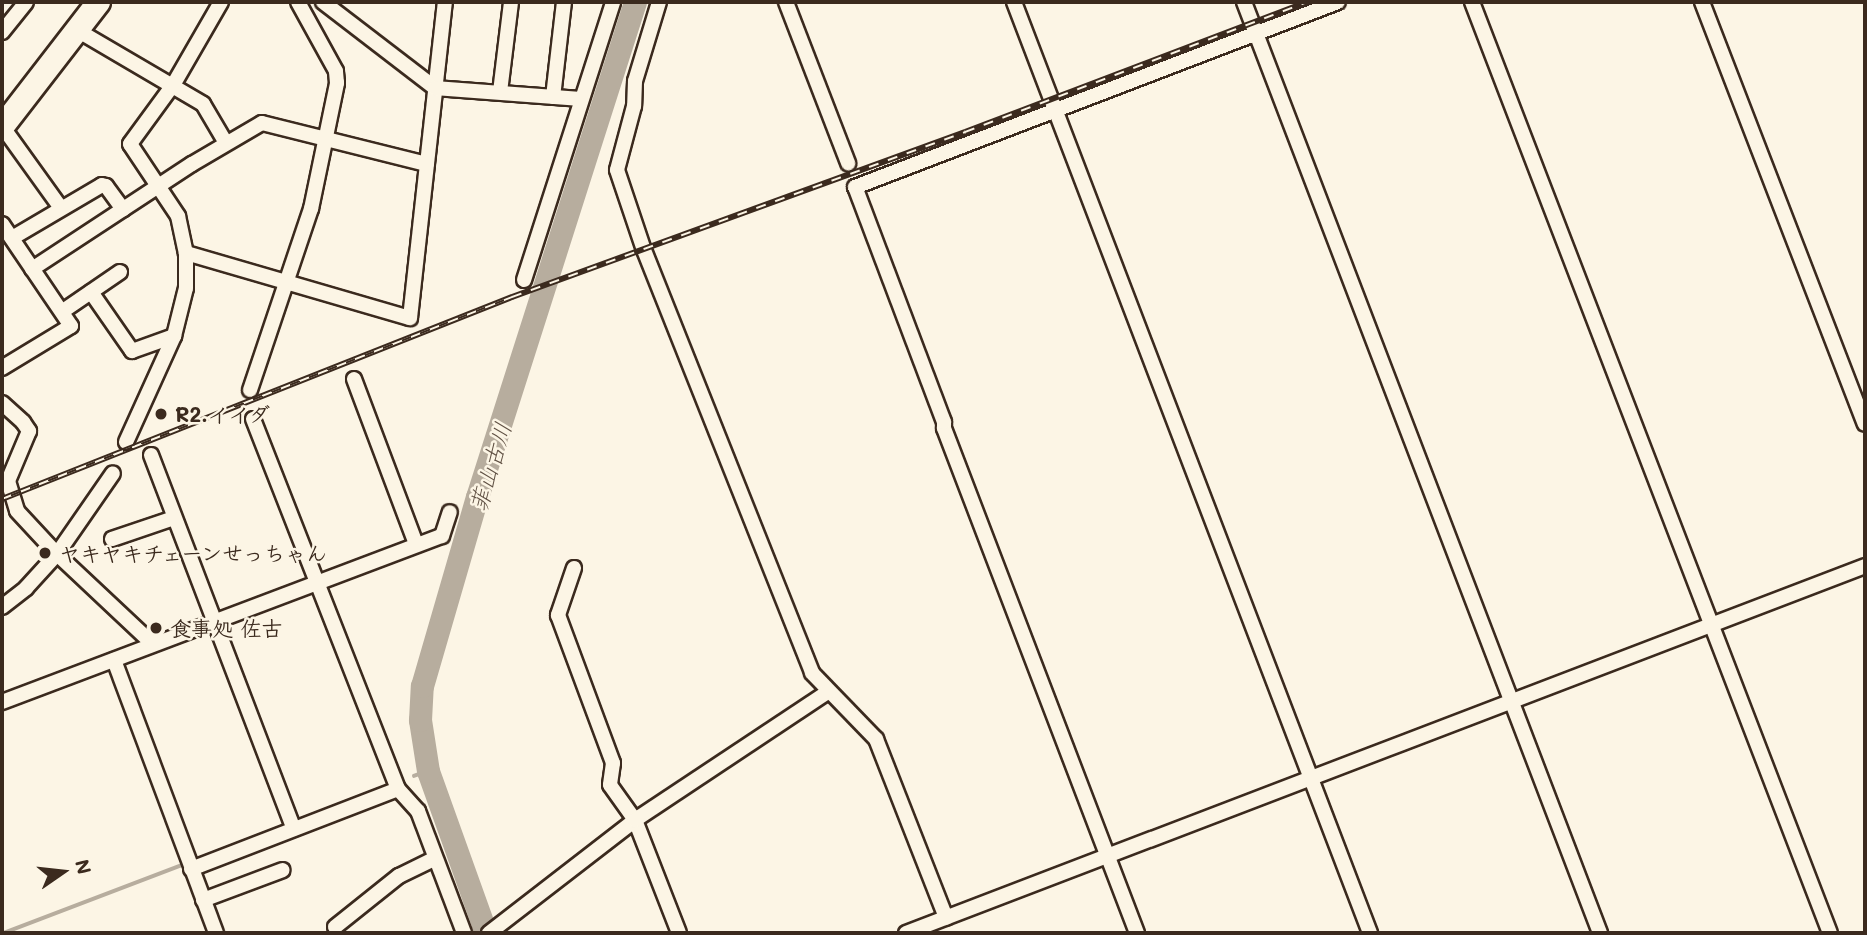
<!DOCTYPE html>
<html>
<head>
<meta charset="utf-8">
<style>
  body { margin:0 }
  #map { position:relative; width:1867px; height:935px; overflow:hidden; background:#fcf5e5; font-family:Mali,"Klee One",sans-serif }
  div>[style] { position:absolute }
  .stream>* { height:3.5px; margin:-1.75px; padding:0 1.75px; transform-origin:1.75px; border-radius:1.75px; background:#b7ad9e }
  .river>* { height:23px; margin:-11.5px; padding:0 11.5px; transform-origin:11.5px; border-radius:11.5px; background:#b7ad9e }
  .roads { filter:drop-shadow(2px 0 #3b2a1e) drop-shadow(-2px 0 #3b2a1e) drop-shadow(0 2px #3b2a1e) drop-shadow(0 -2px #3b2a1e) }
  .minor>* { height:14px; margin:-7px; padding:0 7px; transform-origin:7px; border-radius:7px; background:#fcf5e5 }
  .trunk>* { height:23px; margin:-11.5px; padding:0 11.5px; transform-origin:11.5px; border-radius:11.5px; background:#fcf5e5 }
  .rail>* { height:6px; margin-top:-3px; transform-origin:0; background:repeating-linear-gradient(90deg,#fcf5e5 0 10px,#3b2a1e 0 20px); box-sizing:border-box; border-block:2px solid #3b2a1e }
  .dots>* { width:19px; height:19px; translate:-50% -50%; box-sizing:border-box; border:4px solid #fcf5e5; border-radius:50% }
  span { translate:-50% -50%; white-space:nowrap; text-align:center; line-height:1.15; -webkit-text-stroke:5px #fcf5e5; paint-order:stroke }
  .poi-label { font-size:21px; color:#3b2a1e; font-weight:700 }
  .left { translate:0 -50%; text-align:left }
  .water-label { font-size:23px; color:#605144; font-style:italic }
  .frame { position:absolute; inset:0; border:4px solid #3b2a1e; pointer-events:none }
  .north { position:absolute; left:28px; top:837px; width:70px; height:70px; -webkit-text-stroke:5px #fcf5e5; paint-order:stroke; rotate:76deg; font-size:19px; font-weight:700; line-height:28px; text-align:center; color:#3b2a1e }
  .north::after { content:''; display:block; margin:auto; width:24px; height:32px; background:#3b2a1e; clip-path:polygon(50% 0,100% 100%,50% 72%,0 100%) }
</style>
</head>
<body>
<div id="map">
  <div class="stream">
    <i style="left:414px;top:776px;width:15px;rotate:-20deg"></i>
    <i style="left:4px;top:933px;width:194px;rotate:-20.9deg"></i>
  </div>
  <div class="river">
    <i style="left:486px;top:933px;width:172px;rotate:-109.7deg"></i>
    <i style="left:428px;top:771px;width:52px;rotate:-98.9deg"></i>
    <i style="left:420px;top:720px;width:34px;rotate:-87deg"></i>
    <i style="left:422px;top:686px;width:197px;rotate:-73.8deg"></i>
    <i style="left:477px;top:497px;width:520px;rotate:-72.3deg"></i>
  </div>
  <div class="roads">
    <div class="minor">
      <i style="left:221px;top:2px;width:96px;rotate:120deg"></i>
      <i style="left:173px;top:85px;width:73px;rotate:126.1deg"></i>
      <i style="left:130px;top:144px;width:87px;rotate:56.3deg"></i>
      <i style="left:178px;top:216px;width:38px;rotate:78deg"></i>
      <i style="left:186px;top:253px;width:233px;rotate:16.2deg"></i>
      <i style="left:410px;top:318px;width:318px;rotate:-83.7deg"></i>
      <i style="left:323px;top:2px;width:141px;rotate:37.5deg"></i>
      <i style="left:435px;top:88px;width:146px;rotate:4.3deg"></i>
      <i style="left:659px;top:2px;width:83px;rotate:106.9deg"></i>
      <i style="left:635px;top:81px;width:25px;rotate:92deg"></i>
      <i style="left:634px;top:106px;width:66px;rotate:104.9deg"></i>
      <i style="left:617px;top:170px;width:84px;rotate:71.4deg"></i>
      <i style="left:644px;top:250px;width:455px;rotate:68.3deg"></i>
      <i style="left:812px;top:673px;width:92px;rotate:45.9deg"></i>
      <i style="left:876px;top:739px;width:192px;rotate:68.6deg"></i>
      <i style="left:786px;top:2px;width:173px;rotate:68.9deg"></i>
      <i style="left:1014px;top:2px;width:997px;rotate:69.07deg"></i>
      <i style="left:1244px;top:2px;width:997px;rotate:69.07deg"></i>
      <i style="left:1472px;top:2px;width:997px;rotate:68.97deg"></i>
      <i style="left:1702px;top:2px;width:452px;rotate:68.9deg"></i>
      <i style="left:77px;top:30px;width:146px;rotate:30.4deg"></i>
      <i style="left:203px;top:104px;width:45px;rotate:59.5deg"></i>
      <i style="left:2px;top:32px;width:38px;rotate:-51deg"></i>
      <i style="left:500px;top:92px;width:91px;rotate:-83deg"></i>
      <i style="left:553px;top:97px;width:96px;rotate:-83.4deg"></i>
      <i style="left:2px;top:126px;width:101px;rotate:54.3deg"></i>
      <i style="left:2px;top:224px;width:123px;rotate:55.9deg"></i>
      <i style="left:71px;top:326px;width:81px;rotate:148.7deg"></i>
      <i style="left:12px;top:238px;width:104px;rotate:-30.5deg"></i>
      <i style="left:102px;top:185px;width:4px;rotate:14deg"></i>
      <i style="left:106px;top:186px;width:29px;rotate:54deg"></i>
      <i style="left:32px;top:269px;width:191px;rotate:-33.3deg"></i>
      <i style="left:192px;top:164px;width:81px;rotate:-30.4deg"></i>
      <i style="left:262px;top:123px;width:170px;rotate:14deg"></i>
      <i style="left:524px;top:280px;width:292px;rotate:-72.2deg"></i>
      <i style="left:91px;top:292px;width:72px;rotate:55.2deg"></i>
      <i style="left:132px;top:351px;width:45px;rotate:-19.7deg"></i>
      <i style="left:63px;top:311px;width:69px;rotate:-34.4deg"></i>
      <i style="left:354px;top:379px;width:176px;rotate:69.4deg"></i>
      <i style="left:250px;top:390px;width:191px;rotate:-71.4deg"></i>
      <i style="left:311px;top:209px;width:129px;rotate:-78.3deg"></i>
      <i style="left:337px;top:83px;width:12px;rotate:-95deg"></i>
      <i style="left:336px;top:71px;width:79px;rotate:-118.8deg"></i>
      <i style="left:2px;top:403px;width:28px;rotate:42deg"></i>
      <i style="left:23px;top:422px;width:11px;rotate:56deg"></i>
      <i style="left:29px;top:431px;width:54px;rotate:112.8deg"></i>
      <i style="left:8px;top:481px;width:31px;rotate:73deg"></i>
      <i style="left:17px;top:511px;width:59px;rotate:47.1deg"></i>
      <i style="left:57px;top:554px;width:132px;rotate:43.2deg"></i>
      <i style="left:253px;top:419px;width:397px;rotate:68.6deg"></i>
      <i style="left:398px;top:789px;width:30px;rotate:48deg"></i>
      <i style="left:418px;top:811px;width:130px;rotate:69.3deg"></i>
      <i style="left:126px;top:442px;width:116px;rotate:-65.6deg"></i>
      <i style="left:174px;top:336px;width:49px;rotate:-76deg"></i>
      <i style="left:186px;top:288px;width:35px;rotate:-90deg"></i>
      <i style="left:151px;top:455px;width:400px;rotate:69.1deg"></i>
      <i style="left:112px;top:539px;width:65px;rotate:-18.7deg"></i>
      <i style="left:574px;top:568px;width:50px;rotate:108.8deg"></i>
      <i style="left:558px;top:615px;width:158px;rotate:69.6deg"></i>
      <i style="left:613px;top:763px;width:22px;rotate:98deg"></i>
      <i style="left:610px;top:785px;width:43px;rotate:54.5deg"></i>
      <i style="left:635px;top:820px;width:121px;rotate:68.7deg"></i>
      <i style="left:2px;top:607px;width:31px;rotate:-38deg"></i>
      <i style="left:26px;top:588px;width:46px;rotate:-47.6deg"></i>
      <i style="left:57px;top:554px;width:98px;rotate:-55.3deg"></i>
      <i style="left:114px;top:660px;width:291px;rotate:69.5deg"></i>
      <i style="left:2px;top:702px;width:470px;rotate:-20.7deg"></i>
      <i style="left:442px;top:536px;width:25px;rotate:-72deg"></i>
      <i style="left:191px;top:869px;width:222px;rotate:-21.1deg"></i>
      <i style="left:203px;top:900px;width:85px;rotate:-20.6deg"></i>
      <i style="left:335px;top:927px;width:82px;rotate:-38.6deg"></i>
      <i style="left:399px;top:876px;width:39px;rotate:-26deg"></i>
      <i style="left:489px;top:933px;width:185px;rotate:-37.7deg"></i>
      <i style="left:635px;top:820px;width:232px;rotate:-33.6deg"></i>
      <i style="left:906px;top:933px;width:1027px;rotate:-20.94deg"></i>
      <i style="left:1137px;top:933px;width:541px;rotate:-110.92deg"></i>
      <i style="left:944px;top:428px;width:6px;rotate:-90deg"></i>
      <i style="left:944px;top:422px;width:251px;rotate:-110.7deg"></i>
      <i style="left:855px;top:187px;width:517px;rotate:-20.96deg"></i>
    </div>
    <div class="trunk">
      <i style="left:2px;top:126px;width:157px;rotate:-52.3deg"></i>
    </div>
  </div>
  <div class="rail">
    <i style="left:2px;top:499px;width:549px;rotate:-21.61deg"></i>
    <i style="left:512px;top:297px;width:482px;rotate:-20deg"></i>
    <i style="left:965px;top:132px;width:366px;rotate:-20.8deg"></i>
  </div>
  <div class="dots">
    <i style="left:161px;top:414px;background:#3b2a1e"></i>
    <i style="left:45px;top:553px;background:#3b2a1e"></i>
    <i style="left:156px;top:628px;background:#3b2a1e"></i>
  </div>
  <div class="poi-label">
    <span class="left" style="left:175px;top:414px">R2.イイダ</span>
    <span class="left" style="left:59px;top:553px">ヤキヤキチェーンせっちゃん</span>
    <span class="left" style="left:170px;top:628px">食事処 佐古</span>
  </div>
  <div class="water-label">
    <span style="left:490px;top:467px;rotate:-73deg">菲山古川</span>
  </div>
  <div class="frame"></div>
  <div class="north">N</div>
</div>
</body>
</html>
